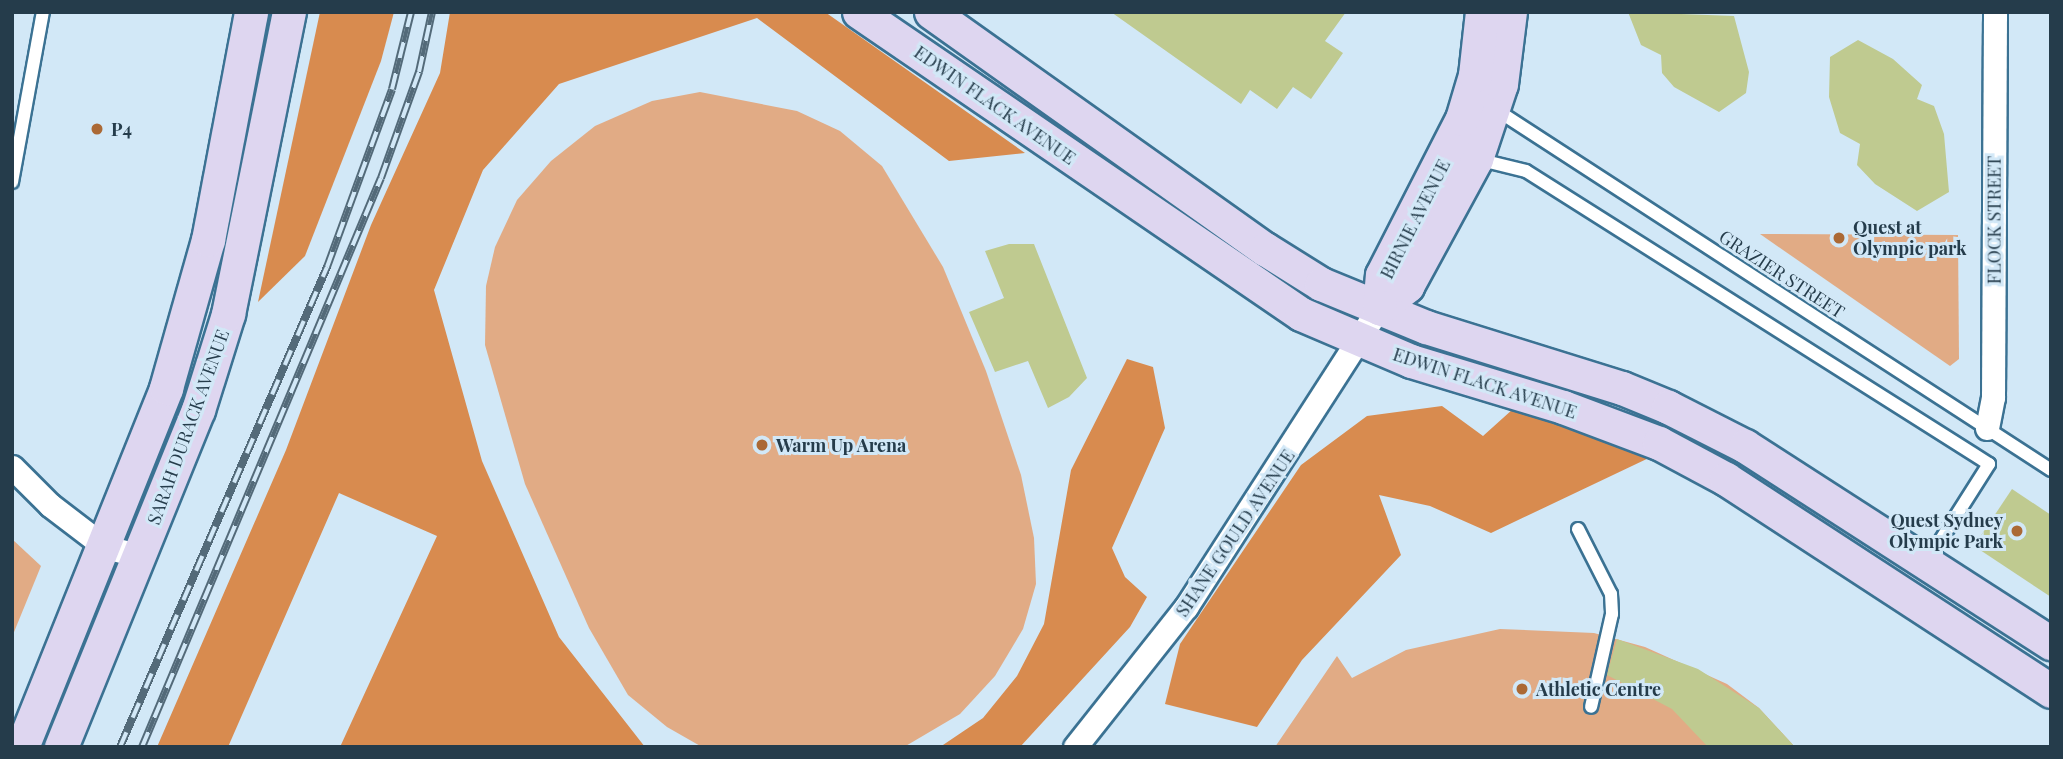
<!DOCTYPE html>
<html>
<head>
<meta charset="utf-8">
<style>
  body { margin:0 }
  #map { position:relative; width:2063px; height:759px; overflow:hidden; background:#d2e8f7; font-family:"Playfair Display",serif }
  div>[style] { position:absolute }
  .green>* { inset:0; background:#e1ab85 }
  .forest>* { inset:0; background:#d88b4f }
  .building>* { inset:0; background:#bfca90 }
  .roads { filter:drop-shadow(2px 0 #3b7293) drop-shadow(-2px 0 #3b7293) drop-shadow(0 2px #3b7293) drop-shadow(0 -2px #3b7293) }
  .lane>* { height:12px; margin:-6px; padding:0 6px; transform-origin:6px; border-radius:6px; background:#fff }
  .street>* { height:23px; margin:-11.5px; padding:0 11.5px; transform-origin:11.5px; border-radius:11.5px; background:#fff }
  .secondary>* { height:33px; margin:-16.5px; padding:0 16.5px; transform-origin:16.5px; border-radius:16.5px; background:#ded6f0 }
  .rail>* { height:8px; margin-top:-4px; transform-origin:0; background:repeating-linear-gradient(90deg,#d2e8f7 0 16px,#536a79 0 32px); box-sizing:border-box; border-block:2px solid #536a79 }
  .dots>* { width:19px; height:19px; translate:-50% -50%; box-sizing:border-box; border:4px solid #d2e8f7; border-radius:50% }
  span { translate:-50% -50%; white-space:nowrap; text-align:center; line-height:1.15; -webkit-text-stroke:6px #d2e8f7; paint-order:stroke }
  .street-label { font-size:18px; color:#253c4b }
  .poi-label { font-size:18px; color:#253c4b; font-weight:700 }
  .left { translate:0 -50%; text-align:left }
  .right { translate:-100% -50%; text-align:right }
  .frame { position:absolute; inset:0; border:14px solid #253c4b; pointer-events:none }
</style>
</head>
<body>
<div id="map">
  <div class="green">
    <i style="clip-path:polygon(700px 92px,797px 111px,840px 131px,882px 166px,943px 267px,986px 371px,1021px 475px,1034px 538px,1036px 584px,1023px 629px,995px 676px,960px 714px,904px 747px,702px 747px,667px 727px,628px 695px,589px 628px,525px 484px,485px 345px,486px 286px,495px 247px,517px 200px,551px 161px,595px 126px,652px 101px)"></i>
    <i style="clip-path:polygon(1760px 234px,1958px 235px,1959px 359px,1950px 366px)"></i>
    <i style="clip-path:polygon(12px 539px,41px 566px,12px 637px)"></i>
    <i style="clip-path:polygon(1500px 629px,1594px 633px,1645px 647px,1727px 684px,1759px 708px,1795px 747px,1275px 747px,1337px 656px,1352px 678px,1406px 650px)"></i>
  </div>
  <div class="forest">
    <i style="clip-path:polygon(320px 12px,394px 12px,381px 61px,305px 256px,258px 302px)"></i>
    <i style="clip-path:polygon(450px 12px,825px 12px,1025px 153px,949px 161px,757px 18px,559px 84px,483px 170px,434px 290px,482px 461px,559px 637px,645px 747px,340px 747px,437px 536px,339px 493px,228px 747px,157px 747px,286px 450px,371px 225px,440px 73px)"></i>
    <i style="clip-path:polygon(1127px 359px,1153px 367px,1165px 428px,1112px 548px,1125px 577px,1147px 597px,1130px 627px,1020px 747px,940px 747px,983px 718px,1017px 676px,1044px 624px,1071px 470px)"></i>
    <i style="clip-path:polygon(1442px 406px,1483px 436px,1513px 409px,1653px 456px,1491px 533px,1430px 506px,1379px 495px,1401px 555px,1302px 660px,1257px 727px,1165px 704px,1180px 644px,1301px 465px,1367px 416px)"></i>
  </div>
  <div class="building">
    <i style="clip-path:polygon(1111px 12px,1346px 12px,1325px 41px,1343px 53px,1311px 99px,1293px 87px,1277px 109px,1250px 90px,1241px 104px)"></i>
    <i style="clip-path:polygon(1628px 12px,1734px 16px,1749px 72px,1746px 93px,1719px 112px,1674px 87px,1662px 73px,1661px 55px,1641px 45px)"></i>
    <i style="clip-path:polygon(1858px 40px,1893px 59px,1922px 85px,1917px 99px,1934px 106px,1944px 134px,1949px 192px,1917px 211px,1875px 184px,1857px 165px,1860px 144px,1840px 133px,1829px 97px,1830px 57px)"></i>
    <i style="clip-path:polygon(1009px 244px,1034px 244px,1087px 378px,1069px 397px,1048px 408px,1028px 361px,995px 372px,969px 312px,1004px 298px,985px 251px)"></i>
    <i style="clip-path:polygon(2012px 489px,2051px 515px,2051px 597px,1974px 546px)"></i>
    <i style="clip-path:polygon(1617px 639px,1698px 669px,1759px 708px,1795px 747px,1708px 747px,1672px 709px,1607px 675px)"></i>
  </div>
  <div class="roads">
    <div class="lane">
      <i style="left:1495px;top:109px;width:663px;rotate:32.99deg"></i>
      <i style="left:1477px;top:159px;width:50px;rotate:13.8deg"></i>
      <i style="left:1526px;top:171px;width:548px;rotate:32.33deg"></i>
      <i style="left:1989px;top:464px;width:114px;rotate:122.4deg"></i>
      <i style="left:12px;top:182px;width:173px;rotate:-79.7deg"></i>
      <i style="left:1578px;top:529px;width:73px;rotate:63.1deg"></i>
      <i style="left:1611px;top:594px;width:20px;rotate:87deg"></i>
      <i style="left:1612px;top:614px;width:95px;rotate:102.7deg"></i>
    </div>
    <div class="street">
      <i style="left:1987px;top:428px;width:32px;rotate:-79deg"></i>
      <i style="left:1993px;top:397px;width:385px;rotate:-89.7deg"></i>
      <i style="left:12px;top:467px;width:54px;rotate:45deg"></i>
      <i style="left:50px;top:505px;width:69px;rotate:37.4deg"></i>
      <i style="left:105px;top:547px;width:37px;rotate:14deg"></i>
      <i style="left:1075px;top:747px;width:179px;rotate:-51.6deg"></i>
      <i style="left:1186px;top:607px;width:356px;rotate:-57.2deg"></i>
    </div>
    <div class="secondary">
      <i style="left:859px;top:12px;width:535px;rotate:34.34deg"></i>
      <i style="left:1301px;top:314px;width:120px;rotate:23.1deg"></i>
      <i style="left:1411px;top:361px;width:159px;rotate:16.8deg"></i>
      <i style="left:1563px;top:407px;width:103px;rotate:20.6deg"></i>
      <i style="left:1659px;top:443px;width:76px;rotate:28.2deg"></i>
      <i style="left:1726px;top:479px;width:388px;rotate:33.1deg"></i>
      <i style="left:931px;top:12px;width:410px;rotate:35.4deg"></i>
      <i style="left:1265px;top:249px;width:66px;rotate:32deg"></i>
      <i style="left:1321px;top:284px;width:113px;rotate:22.3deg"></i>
      <i style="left:1426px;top:327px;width:205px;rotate:17.3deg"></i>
      <i style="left:1622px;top:388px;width:50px;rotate:22.4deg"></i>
      <i style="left:1668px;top:407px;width:86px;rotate:26.9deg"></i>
      <i style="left:1745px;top:446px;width:364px;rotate:32.8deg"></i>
      <i style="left:1379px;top:308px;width:36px;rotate:-38deg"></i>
      <i style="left:1407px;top:286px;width:145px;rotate:-61.5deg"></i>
      <i style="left:1476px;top:159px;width:79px;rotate:-71.6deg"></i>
      <i style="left:1501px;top:84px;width:73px;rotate:-82.9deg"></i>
      <i style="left:1379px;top:308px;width:33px;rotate:-85deg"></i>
      <i style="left:1382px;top:275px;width:175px;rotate:-62.9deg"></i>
      <i style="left:1462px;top:119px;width:46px;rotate:-73.5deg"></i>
      <i style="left:1475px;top:75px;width:63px;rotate:-83.7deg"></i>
      <i style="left:22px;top:747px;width:387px;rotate:-68.1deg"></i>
      <i style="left:166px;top:388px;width:154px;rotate:-74.2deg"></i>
      <i style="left:208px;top:240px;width:232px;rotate:-79.3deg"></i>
      <i style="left:61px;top:747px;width:364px;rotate:-67.9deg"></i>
      <i style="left:198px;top:410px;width:101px;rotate:-72.6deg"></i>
      <i style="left:228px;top:314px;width:308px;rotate:-78.6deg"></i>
    </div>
  </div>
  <div class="rail">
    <i style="left:120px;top:747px;width:523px;rotate:-66.67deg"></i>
    <i style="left:327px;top:267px;width:189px;rotate:-69.9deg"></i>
    <i style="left:392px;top:89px;width:79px;rotate:-76.1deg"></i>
    <i style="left:142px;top:747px;width:617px;rotate:-67.22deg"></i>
    <i style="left:381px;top:178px;width:113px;rotate:-70.3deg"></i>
    <i style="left:419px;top:72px;width:61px;rotate:-77.8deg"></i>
  </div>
  <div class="dots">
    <i style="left:97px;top:129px;background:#ab6935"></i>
    <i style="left:1839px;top:238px;background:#ab6935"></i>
    <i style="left:762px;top:445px;background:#ab6935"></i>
    <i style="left:2017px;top:531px;background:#ab6935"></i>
    <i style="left:1522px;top:689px;background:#ab6935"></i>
  </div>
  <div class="street-label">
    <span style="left:995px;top:105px;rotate:35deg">EDWIN FLACK AVENUE</span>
    <span style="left:1415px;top:219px;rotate:-63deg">BIRNIE AVENUE</span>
    <span style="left:1994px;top:220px;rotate:-90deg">FLOCK STREET</span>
    <span style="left:1782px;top:274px;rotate:33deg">GRAZIER STREET</span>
    <span style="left:1485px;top:383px;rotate:18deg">EDWIN FLACK AVENUE</span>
    <span style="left:188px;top:427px;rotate:-70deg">SARAH DURACK AVENUE</span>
    <span style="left:1235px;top:533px;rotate:-56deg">SHANE GOULD AVENUE</span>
  </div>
  <div class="poi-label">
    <span class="left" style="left:111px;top:129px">P4</span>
    <span class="left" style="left:1853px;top:238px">Quest at<br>Olympic park</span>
    <span class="left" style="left:776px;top:445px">Warm Up Arena</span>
    <span class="right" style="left:2003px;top:531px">Quest Sydney<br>Olympic Park</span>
    <span class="left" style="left:1536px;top:689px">Athletic Centre</span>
  </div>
  <div class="frame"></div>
</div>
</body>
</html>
